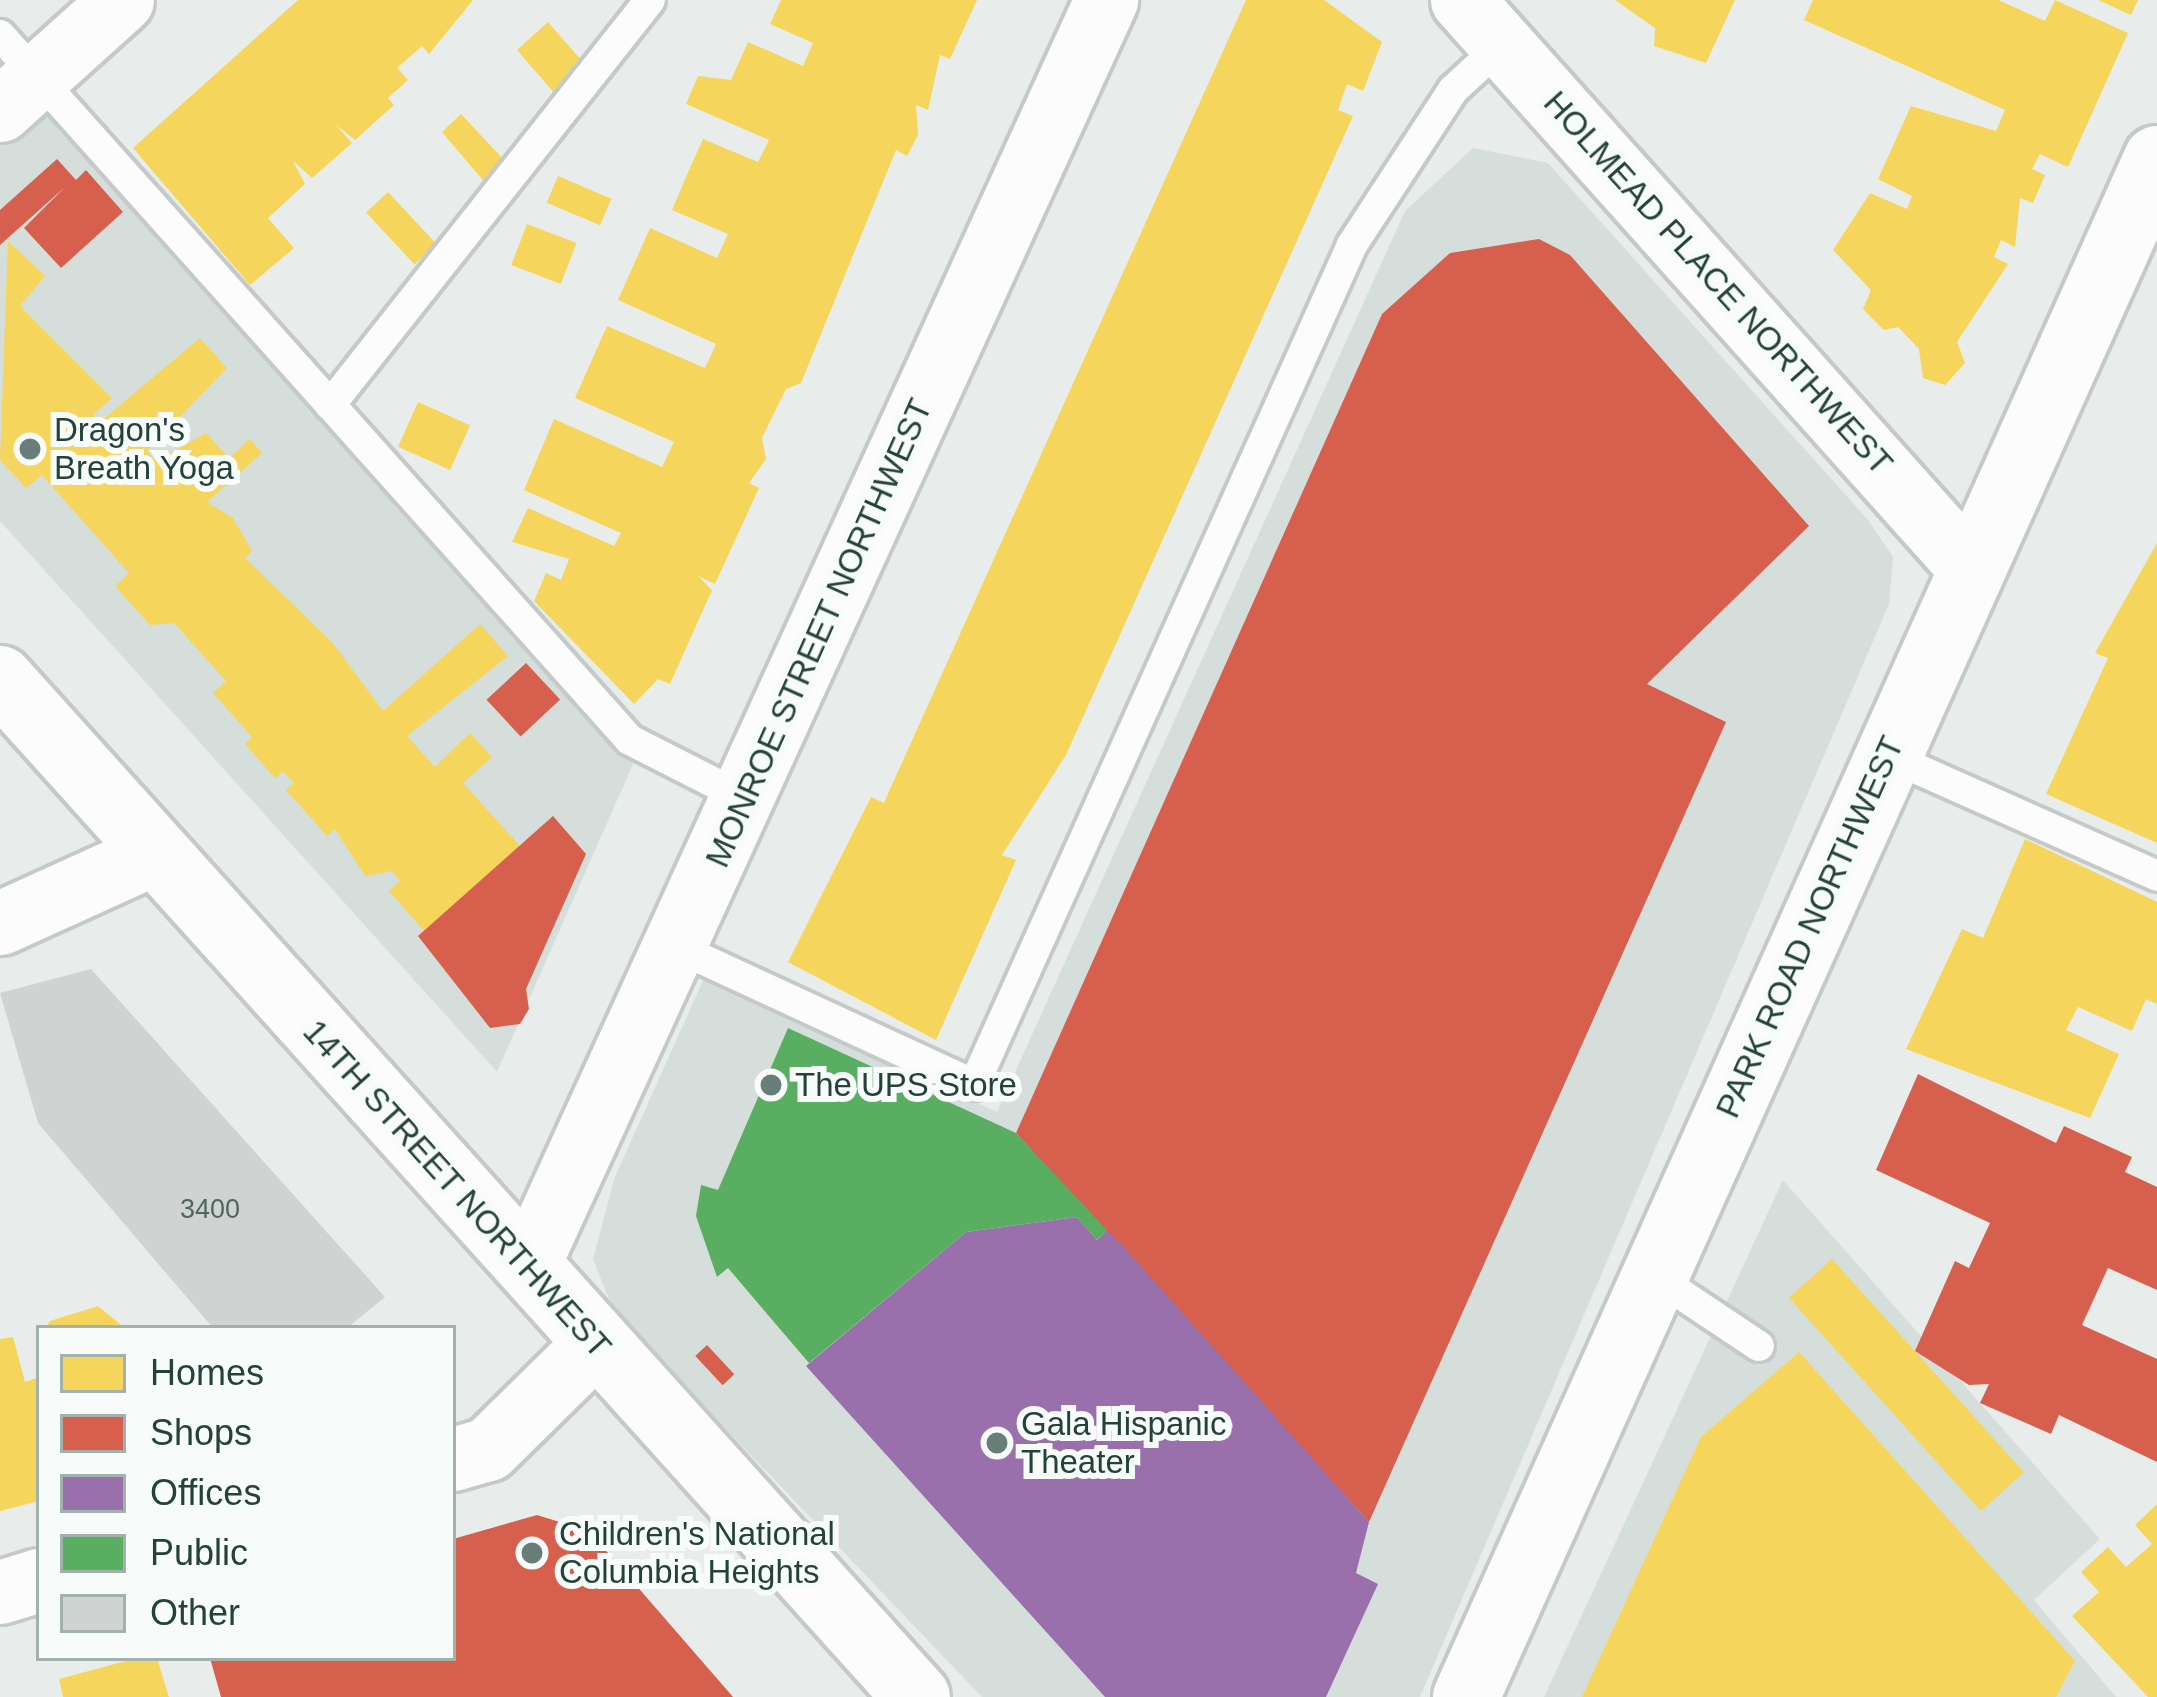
<!DOCTYPE html>
<html>
<head>
<meta charset="utf-8">
<style>
  body { margin:0 }
  #map { position:relative; width:2157px; height:1697px; overflow:hidden; background:#e8edeb; font-family:Arial,sans-serif }
  div>[style] { position:absolute }
  .built>* { inset:0; background:#d6dedb }
  .homes>* { inset:0; background:#f6d55c; transform-origin:0 0 }
  .shops>* { inset:0; background:#d6604d; transform-origin:0 0 }
  .offices>* { inset:0; background:#9970ab }
  .public>* { inset:0; background:#5aae61 }
  .building>* { inset:0; background:#cfd4d2 }
  .roads { filter:drop-shadow(3px 0 #c5cac8) drop-shadow(-3px 0 #c5cac8) drop-shadow(0 3px #c5cac8) drop-shadow(0 -3px #c5cac8) }
  .lane>* { height:30px; margin:-15px; padding:0 15px; transform-origin:15px; border-radius:15px; background:#fcfcfc }
  .street>* { height:63px; margin:-31.5px; padding:0 31.5px; transform-origin:31.5px; border-radius:31.5px; background:#fcfcfc }
  .secondary>* { height:66px; margin:-33px; padding:0 33px; transform-origin:33px; border-radius:33px; background:#fcfcfc }
  .dots>* { width:33px; height:33px; translate:-50% -50%; box-sizing:border-box; border:6px solid #f7fbf9; border-radius:50% }
  span { translate:-50% -50%; white-space:nowrap; text-align:center; line-height:1.15; -webkit-text-stroke:12px #f7fbf9; paint-order:stroke }
  .number-label { font-size:27px; color:#506761 }
  .number-label span { -webkit-text-stroke-width:0 }
  .street-label { font-size:33px; color:#24423a }
  .poi-label { font-size:33px; color:#24423a }
  .left { translate:0 -50%; text-align:left }
  .legend { position:absolute; left:36px; top:1325px; width:420px; height:336px; box-sizing:border-box; background:#f7fbf9; border:3px solid #a3b1ad; margin:0; padding:15px 21px; list-style:none; font-size:36px; color:#24423a }
  .legend li { display:flex; align-items:center; gap:24px; height:60px }
  .legend b { width:60px; border:3px solid #a3b1ad }
</style>
</head>
<body>
<div id="map">
  <div class="built">
    <i style="clip-path:polygon(0 60px,634px 762px,497px 1072px,0 521px)"></i>
    <i style="clip-path:polygon(1473px 148px,1548px 163px,1869px 521px,1893px 557px,1889px 604px,1420px 1697px,982px 1697px,614px 1312px,593px 1259px,614px 1179px,705px 976px,997px 1112px,1405px 211px)"></i>
    <i style="clip-path:polygon(1783px 1180px,2100px 1539px,2034px 1600px,2116px 1697px,1544px 1697px)"></i>
  </div>
  <div class="homes">
    <i style="clip-path:polygon(298px 0,473px 0,429px 54px,422px 46px,397px 68px,408px 80px,388px 98px,394px 105px,355px 140px,336px 125px,352px 143px,312px 178px,293px 161px,305px 184px,268px 218px,294px 248px,250px 285px,133px 148px)"></i>
    <i style="clip-path:polygon(781px 0,977px 0,950px 59px,940px 55px,928px 110px,916px 105px,918px 135px,907px 156px,896px 150px,801px 383px,786px 389px,762px 438px,766px 459px,749px 483px,759px 488px,715px 584px,698px 576px,712px 590px,670px 684px,658px 679px,634px 704px,534px 601px,546px 573px,561px 580px,569px 559px,512px 542px,528px 508px,614px 546px,621px 533px,524px 490px,554px 419px,662px 467px,674px 442px,575px 398px,607px 326px,705px 368px,716px 344px,618px 300px,650px 228px,717px 258px,728px 234px,672px 210px,689px 170px,703px 139px,758px 162px,769px 140px,686px 104px,698px 76px,731px 80px,748px 42px,803px 66px,813px 43px,770px 24px)"></i>
    <i style="clip-path:polygon(1246px 0,1324px 0,1382px 42px,1363px 91px,1347px 84px,1338px 110px,1353px 116px,1066px 755px,1002px 855px,1016px 860px,936px 1040px,788px 962px,871px 797px,884px 803px,891px 787px)"></i>
    <i style="clip-path:polygon(1615px 0,1735px 0,1706px 63px,1654px 46px,1655px 28px)"></i>
    <i style="clip-path:polygon(1813px 0,1998px 0,2045px 21px,2055px 0,2128px 33px,2068px 167px,2040px 154px,2032px 169px,2045px 175px,2033px 203px,2020px 198px,2015px 247px,2001px 240px,1994px 257px,2008px 264px,1957px 342px,1965px 363px,1945px 385px,1923px 378px,1919px 349px,1898px 327px,1884px 330px,1863px 309px,1871px 290px,1833px 250px,1870px 193px,1907px 209px,1912px 196px,1878px 179px,1911px 106px,1996px 131px,2005px 110px,1804px 20px)"></i>
    <i style="clip-path:polygon(2098px 0,2138px 0,2131px 15px)"></i>
    <i style="clip-path:polygon(548px 22px,582px 61px,556px 95px,517px 50px)"></i>
    <i style="clip-path:polygon(461px 114px,505px 161px,486px 184px,442px 132px)"></i>
    <i style="left:558px;top:176px;width:58px;height:29px;rotate:23deg"></i>
    <i style="left:388px;top:192px;width:71px;height:30px;rotate:47deg"></i>
    <i style="left:527px;top:224px;width:53px;height:44px;rotate:21deg"></i>
    <i style="clip-path:polygon(8px 241px,45px 276px,20px 306px,112px 398px,93px 415px,100px 422px,200px 338px,227px 368px,147px 451px,156px 461px,206px 433px,229px 458px,250px 439px,262px 453px,207px 502px,233px 518px,252px 551px,245px 558px,332px 642px,383px 711px,480px 624px,508px 656px,407px 736px,435px 767px,470px 733px,492px 757px,463px 783px,520px 846px,424px 931px,389px 891px,400px 881px,392px 871px,365px 876px,335px 829px,327px 836px,286px 790px,294px 783px,283px 771px,275px 778px,245px 744px,252px 737px,213px 693px,226px 681px,174px 623px,150px 625px,115px 586px,129px 573px,42px 475px,26px 488px,0 460px)"></i>
    <i style="left:418px;top:402px;width:57px;height:49px;rotate:24deg"></i>
    <i style="clip-path:polygon(2157px 543px,2157px 843px,2046px 794px,2108px 658px,2095px 653px)"></i>
    <i style="clip-path:polygon(2025px 839px,2157px 902px,2157px 1004px,2146px 999px,2132px 1031px,2078px 1007px,2066px 1030px,2119px 1054px,2090px 1118px,1906px 1049px,1962px 929px,1983px 938px)"></i>
    <i style="left:1832px;top:1259px;width:287px;height:58px;rotate:48deg"></i>
    <i style="clip-path:polygon(98px 1306px,125px 1328px,46px 1328px,50px 1321px)"></i>
    <i style="clip-path:polygon(13px 1337px,25px 1382px,39px 1377px,39px 1501px,0 1511px,0 1339px)"></i>
    <i style="clip-path:polygon(1799px 1352px,2075px 1661px,2056px 1697px,1582px 1697px,1701px 1437px)"></i>
    <i style="clip-path:polygon(2157px 1504px,2157px 1697px,2148px 1697px,2072px 1616px,2099px 1592px,2081px 1572px,2108px 1547px,2126px 1567px,2152px 1544px,2135px 1525px)"></i>
    <i style="clip-path:polygon(137px 1658px,157px 1658px,169px 1697px,63px 1697px,59px 1679px)"></i>
  </div>
  <div class="shops">
    <i style="clip-path:polygon(57px 159px,76px 180px,86px 170px,123px 212px,61px 268px,24px 228px,65px 187px,0 245px,0 210px)"></i>
    <i style="clip-path:polygon(1539px 239px,1570px 255px,1809px 526px,1647px 684px,1726px 722px,1369px 1522px,1016px 1133px,1382px 314px,1450px 253px)"></i>
    <i style="left:526px;top:663px;width:50px;height:54px;rotate:47deg"></i>
    <i style="clip-path:polygon(553px 816px,586px 854px,526px 989px,529px 1009px,520px 1024px,490px 1028px,418px 936px)"></i>
    <i style="clip-path:polygon(1918px 1074px,2056px 1143px,2064px 1126px,2132px 1157px,2125px 1172px,2157px 1187px,2157px 1290px,2108px 1268px,2082px 1325px,2157px 1359px,2157px 1462px,2059px 1415px,2051px 1434px,1980px 1403px,1989px 1384px,1969px 1385px,1915px 1351px,1955px 1261px,1969px 1268px,1990px 1223px,1876px 1170px)"></i>
    <i style="left:707px;top:1345px;width:40px;height:16px;rotate:47deg"></i>
    <i style="clip-path:polygon(537px 1515px,589px 1531px,733px 1697px,221px 1697px,210px 1658px,453px 1658px,453px 1539px)"></i>
  </div>
  <div class="offices">
    <i style="clip-path:polygon(1077px 1217px,1097px 1240px,1107px 1230px,1122px 1245px,1369px 1522px,1356px 1573px,1378px 1584px,1326px 1697px,1105px 1697px,806px 1366px,966px 1232px)"></i>
  </div>
  <div class="public">
    <i style="clip-path:polygon(788px 1028px,1016px 1133px,1107px 1230px,1097px 1240px,1077px 1217px,966px 1232px,809px 1363px,728px 1268px,717px 1277px,696px 1216px,701px 1185px,718px 1190px)"></i>
  </div>
  <div class="building">
    <i style="clip-path:polygon(91px 969px,385px 1297px,347px 1328px,213px 1328px,38px 1123px,0 993px)"></i>
  </div>
  <div class="roads">
    <div class="lane">
      <i style="left:0;top:35px;width:945px;rotate:48.22deg"></i>
      <i style="left:630px;top:740px;width:128px;rotate:27deg"></i>
      <i style="left:330px;top:405px;width:516px;rotate:-51.69deg"></i>
      <i style="left:1888px;top:756px;width:295px;rotate:24deg"></i>
      <i style="left:676px;top:947px;width:328px;rotate:24.8deg"></i>
      <i style="left:974px;top:1085px;width:921px;rotate:-65.77deg"></i>
      <i style="left:1352px;top:245px;width:185px;rotate:-56.9deg"></i>
      <i style="left:1453px;top:90px;width:67px;rotate:-42.6deg"></i>
      <i style="left:1654px;top:1276px;width:126px;rotate:33.7deg"></i>
    </div>
    <div class="street">
      <i style="left:1462px;top:0;width:763px;rotate:48.19deg"></i>
      <i style="left:0;top:110px;width:164px;rotate:-42deg"></i>
      <i style="left:0;top:923px;width:167px;rotate:-24.4deg"></i>
      <i style="left:528px;top:1265px;width:1391px;rotate:-65.44deg"></i>
      <i style="left:453px;top:1459px;width:36px;rotate:-16deg"></i>
      <i style="left:488px;top:1449px;width:153px;rotate:-44.5deg"></i>
      <i style="left:0;top:1592px;width:41px;rotate:-17.1deg"></i>
    </div>
    <div class="secondary">
      <i style="left:0;top:679px;width:1370px;rotate:47.99deg"></i>
      <i style="left:1466px;top:1697px;width:1686px;rotate:-65.81deg"></i>
    </div>
  </div>
  <div class="dots">
    <i style="left:30px;top:449px;background:#697e78"></i>
    <i style="left:771px;top:1085px;background:#697e78"></i>
    <i style="left:997px;top:1443px;background:#697e78"></i>
    <i style="left:532px;top:1553px;background:#697e78"></i>
  </div>
  <div class="number-label">
    <span style="left:210px;top:1210px">3400</span>
  </div>
  <div class="street-label">
    <span style="left:1718px;top:283px;rotate:48deg">HOLMEAD PLACE NORTHWEST</span>
    <span style="left:819px;top:633px;rotate:-66deg">MONROE STREET NORTHWEST</span>
    <span style="left:1810px;top:927px;rotate:-66deg">PARK ROAD NORTHWEST</span>
    <span style="left:457px;top:1189px;rotate:48deg">14TH STREET NORTHWEST</span>
  </div>
  <div class="poi-label">
    <span class="left" style="left:54px;top:449px">Dragon's<br>Breath Yoga</span>
    <span class="left" style="left:795px;top:1085px">The UPS Store</span>
    <span class="left" style="left:1021px;top:1443px">Gala Hispanic<br>Theater</span>
    <span class="left" style="left:559px;top:1553px">Children's National<br>Columbia Heights</span>
  </div>
  <ul class="legend">
  <li><b style="height:33px;background:#f6d55c"></b>Homes</li>
  <li><b style="height:33px;background:#d6604d"></b>Shops</li>
  <li><b style="height:33px;background:#9970ab"></b>Offices</li>
  <li><b style="height:33px;background:#5aae61"></b>Public</li>
  <li><b style="height:33px;background:#cfd4d2"></b>Other</li>
  </ul>
</div>
</body>
</html>
